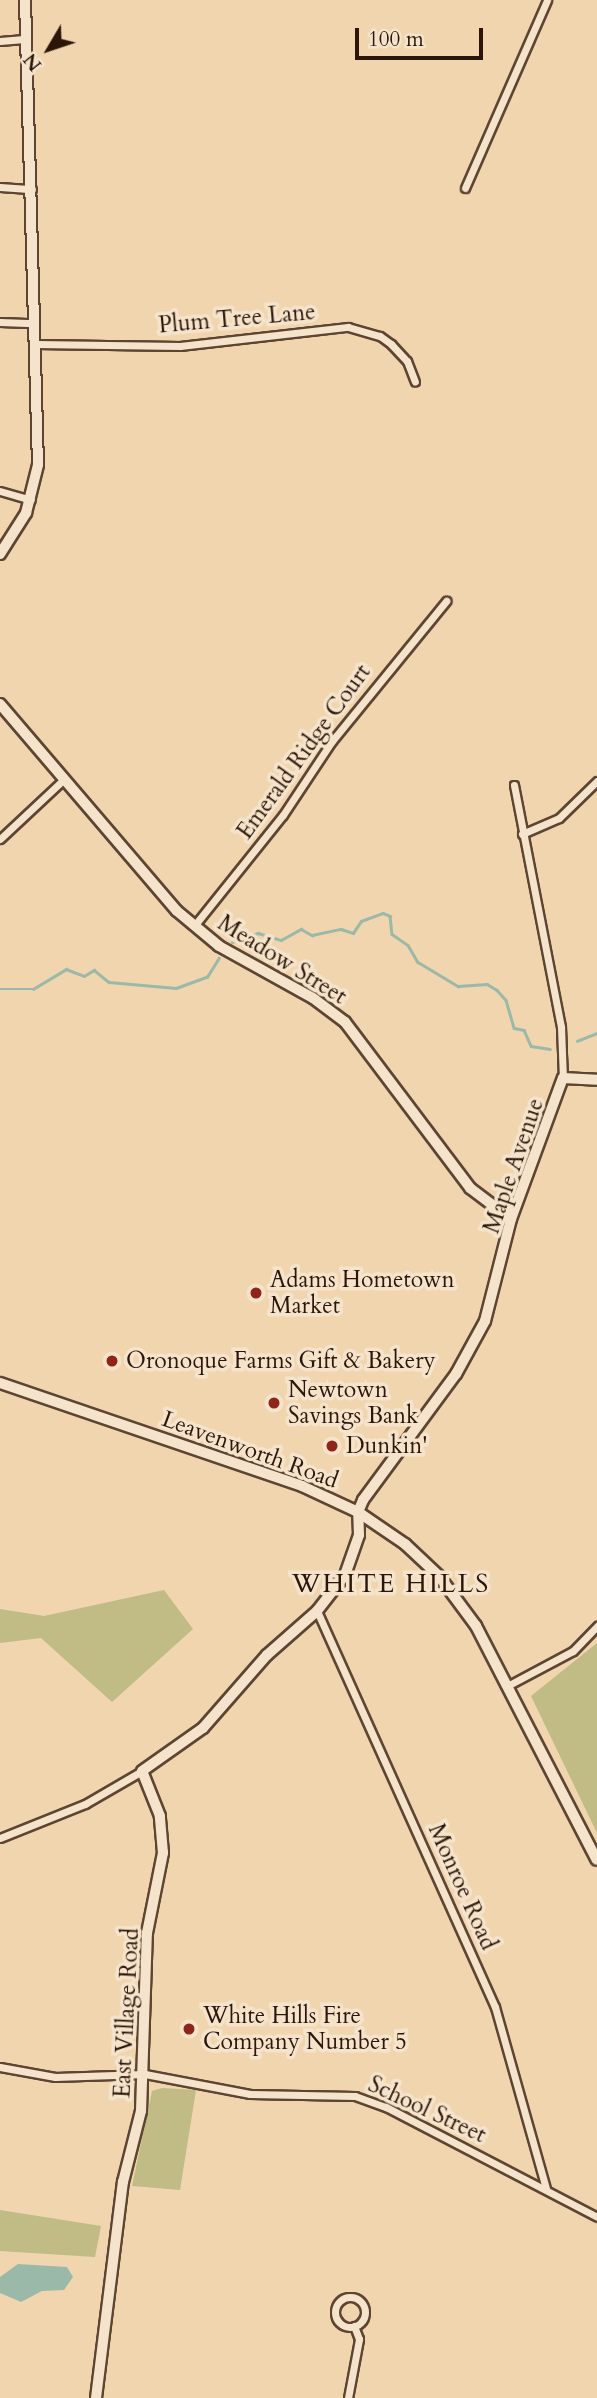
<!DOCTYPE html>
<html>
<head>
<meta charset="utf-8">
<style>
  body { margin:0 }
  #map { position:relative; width:597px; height:2398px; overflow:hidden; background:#f0d5af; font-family:Cardo,serif }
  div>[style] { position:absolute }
  .green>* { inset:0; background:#c1bb86 }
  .water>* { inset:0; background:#9bb9a8 }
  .stream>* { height:2.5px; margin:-1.25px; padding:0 1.25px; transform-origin:1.25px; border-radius:1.25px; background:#9bb9a8 }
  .roads { filter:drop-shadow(2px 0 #5d4532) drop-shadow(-2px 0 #5d4532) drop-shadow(0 2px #5d4532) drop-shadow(0 -2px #5d4532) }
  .street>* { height:7px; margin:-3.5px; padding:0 3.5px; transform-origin:3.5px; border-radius:3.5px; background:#f5e4cb }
  .street>.ring { margin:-3.5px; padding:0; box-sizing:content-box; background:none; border:7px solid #f5e4cb; border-radius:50% }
  .secondary>* { height:10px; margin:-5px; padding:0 5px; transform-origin:5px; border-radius:5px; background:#f5e4cb }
  .dots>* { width:19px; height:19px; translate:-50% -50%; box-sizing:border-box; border:4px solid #f5e4cb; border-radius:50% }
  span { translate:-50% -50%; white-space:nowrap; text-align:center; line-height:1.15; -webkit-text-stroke:7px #f5e4cb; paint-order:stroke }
  .street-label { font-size:23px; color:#2c1509 }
  .poi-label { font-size:23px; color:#2c1509 }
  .left { translate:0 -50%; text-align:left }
  .quarter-label { font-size:26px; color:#2c1509; letter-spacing:2px }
  .north { position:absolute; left:14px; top:14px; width:70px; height:70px; -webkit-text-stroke:5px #f5e4cb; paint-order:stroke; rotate:231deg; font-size:19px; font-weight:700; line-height:28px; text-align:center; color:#2c1509 }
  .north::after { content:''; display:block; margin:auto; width:24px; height:32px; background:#2c1509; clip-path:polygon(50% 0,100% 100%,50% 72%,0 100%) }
  .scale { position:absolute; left:355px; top:28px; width:128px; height:32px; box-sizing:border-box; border:4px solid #2c1509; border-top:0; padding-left:9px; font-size:21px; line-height:24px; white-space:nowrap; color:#2c1509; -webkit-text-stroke:5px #f5e4cb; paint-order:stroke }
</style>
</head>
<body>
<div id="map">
  <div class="green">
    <i style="clip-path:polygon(164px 1590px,193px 1629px,112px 1702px,41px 1638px,0 1643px,0 1609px,44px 1616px)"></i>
    <i style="clip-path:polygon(597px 1643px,597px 1833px,531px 1696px)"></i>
    <i style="clip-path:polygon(162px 2088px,196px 2090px,180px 2190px,132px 2186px,152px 2091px)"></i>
    <i style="clip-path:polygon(0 2210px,101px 2226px,95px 2257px,0 2251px)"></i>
  </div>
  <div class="water">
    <i style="clip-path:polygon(18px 2264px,67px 2267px,73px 2277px,64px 2290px,42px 2291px,21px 2302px,0 2293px,0 2277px)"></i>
  </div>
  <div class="stream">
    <i style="left:232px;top:942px;width:28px;rotate:-19deg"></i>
    <i style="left:258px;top:933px;width:24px;rotate:17deg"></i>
    <i style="left:281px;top:940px;width:23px;rotate:-29deg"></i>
    <i style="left:301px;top:929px;width:13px;rotate:29deg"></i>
    <i style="left:312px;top:935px;width:30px;rotate:-12deg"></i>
    <i style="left:341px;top:929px;width:13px;rotate:18deg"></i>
    <i style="left:353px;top:933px;width:14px;rotate:-56deg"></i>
    <i style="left:361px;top:921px;width:23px;rotate:-20deg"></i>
    <i style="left:383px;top:913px;width:8px;rotate:23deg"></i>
    <i style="left:390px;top:916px;width:18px;rotate:84deg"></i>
    <i style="left:392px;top:934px;width:19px;rotate:35deg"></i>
    <i style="left:408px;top:945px;width:20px;rotate:60deg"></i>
    <i style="left:418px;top:962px;width:47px;rotate:31deg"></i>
    <i style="left:458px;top:986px;width:29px;rotate:-4deg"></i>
    <i style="left:487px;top:984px;width:12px;rotate:31deg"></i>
    <i style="left:497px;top:990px;width:13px;rotate:48deg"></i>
    <i style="left:506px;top:1000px;width:29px;rotate:74deg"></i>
    <i style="left:514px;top:1028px;width:10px;rotate:11deg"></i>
    <i style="left:524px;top:1030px;width:17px;rotate:66deg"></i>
    <i style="left:531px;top:1046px;width:19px;rotate:9deg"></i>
    <i style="left:0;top:989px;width:33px"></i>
    <i style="left:33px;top:989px;width:39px;rotate:-31deg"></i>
    <i style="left:66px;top:969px;width:19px;rotate:21deg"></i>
    <i style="left:84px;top:976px;width:12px;rotate:-31deg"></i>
    <i style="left:94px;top:970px;width:19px;rotate:39deg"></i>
    <i style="left:109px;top:982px;width:67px;rotate:5.1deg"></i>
    <i style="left:176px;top:988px;width:33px;rotate:-20deg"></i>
    <i style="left:207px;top:977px;width:22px;rotate:-58deg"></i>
    <i style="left:577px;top:1041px;width:22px;rotate:-22deg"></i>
  </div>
  <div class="roads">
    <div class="street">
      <i style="left:0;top:41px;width:24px;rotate:-5deg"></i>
      <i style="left:0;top:187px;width:32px;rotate:4deg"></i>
      <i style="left:465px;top:188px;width:205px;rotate:-66.4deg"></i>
      <i style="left:0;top:322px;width:34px;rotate:2deg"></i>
      <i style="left:35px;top:344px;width:145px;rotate:0.8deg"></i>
      <i style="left:180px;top:346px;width:169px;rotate:-6.5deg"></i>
      <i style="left:348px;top:327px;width:33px;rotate:16deg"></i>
      <i style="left:380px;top:336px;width:14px;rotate:36deg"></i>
      <i style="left:391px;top:344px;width:23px;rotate:47deg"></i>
      <i style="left:407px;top:361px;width:22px;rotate:69deg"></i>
      <i style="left:0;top:491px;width:32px;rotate:16deg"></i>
      <i style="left:514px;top:785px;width:247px;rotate:79deg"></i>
      <i style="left:561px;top:1027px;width:51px;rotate:87.8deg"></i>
      <i style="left:522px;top:834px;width:40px;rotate:-23.4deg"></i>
      <i style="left:559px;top:818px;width:53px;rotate:-44.2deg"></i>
      <i style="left:0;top:839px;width:86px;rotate:-43.1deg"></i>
      <i style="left:194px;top:926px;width:142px;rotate:-51.3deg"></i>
      <i style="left:283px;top:815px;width:89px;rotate:-56.5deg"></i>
      <i style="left:332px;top:741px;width:181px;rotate:-50.8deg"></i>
      <i style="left:317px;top:1611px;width:434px;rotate:65.8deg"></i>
      <i style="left:495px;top:2007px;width:188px;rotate:74.3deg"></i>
      <i style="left:509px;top:1685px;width:72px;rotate:-28deg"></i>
      <i style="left:573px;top:1651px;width:35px;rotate:-46deg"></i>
      <i style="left:0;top:1838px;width:92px;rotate:-21.8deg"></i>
      <i style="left:85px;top:1804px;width:66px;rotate:-30.1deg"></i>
      <i style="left:0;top:2067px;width:56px;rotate:10.3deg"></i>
      <i style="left:55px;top:2077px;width:90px;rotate:-1.9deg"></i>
      <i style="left:145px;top:2074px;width:107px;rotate:10.8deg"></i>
      <i style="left:250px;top:2094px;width:105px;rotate:1.1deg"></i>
      <i style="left:355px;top:2096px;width:33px;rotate:20deg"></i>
      <i style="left:386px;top:2107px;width:238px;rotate:27.5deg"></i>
      <i class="ring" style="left:335px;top:2297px;width:23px;height:23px"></i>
      <i style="left:348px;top:2398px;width:60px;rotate:-79.4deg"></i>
      <i style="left:359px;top:2339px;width:14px;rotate:-111deg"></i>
    </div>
    <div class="secondary">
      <i style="left:0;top:554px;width:49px;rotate:-57.6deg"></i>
      <i style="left:26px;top:513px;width:49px;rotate:-76deg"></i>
      <i style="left:38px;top:465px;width:465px;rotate:-91.6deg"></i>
      <i style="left:0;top:704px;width:272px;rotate:49.5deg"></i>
      <i style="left:177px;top:911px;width:55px;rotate:39.8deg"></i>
      <i style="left:219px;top:946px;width:107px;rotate:29deg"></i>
      <i style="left:313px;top:998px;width:40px;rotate:37deg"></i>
      <i style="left:345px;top:1022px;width:208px;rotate:53deg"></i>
      <i style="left:470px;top:1188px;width:51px;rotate:37.1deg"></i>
      <i style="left:0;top:1383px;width:319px;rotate:18.8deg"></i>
      <i style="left:302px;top:1486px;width:62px;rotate:24.9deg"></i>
      <i style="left:358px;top:1512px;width:57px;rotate:34.2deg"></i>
      <i style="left:405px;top:1544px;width:47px;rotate:43.3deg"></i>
      <i style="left:439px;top:1576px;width:62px;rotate:53.5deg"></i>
      <i style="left:476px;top:1626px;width:263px;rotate:62.7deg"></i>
      <i style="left:96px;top:2398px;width:218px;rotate:-82.9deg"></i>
      <i style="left:123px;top:2182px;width:73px;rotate:-75.8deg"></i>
      <i style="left:141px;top:2111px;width:178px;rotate:-88.1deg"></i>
      <i style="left:147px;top:1933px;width:82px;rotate:-78.7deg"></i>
      <i style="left:163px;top:1853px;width:37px;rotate:-95deg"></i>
      <i style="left:160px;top:1816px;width:48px;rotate:-111.8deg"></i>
      <i style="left:142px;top:1771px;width:75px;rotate:-35.2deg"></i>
      <i style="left:203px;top:1728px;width:97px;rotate:-48.8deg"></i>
      <i style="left:267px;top:1655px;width:67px;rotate:-41.3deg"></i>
      <i style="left:317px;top:1611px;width:46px;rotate:-52.1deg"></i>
      <i style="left:345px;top:1575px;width:42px;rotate:-70.7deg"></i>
      <i style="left:359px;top:1535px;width:23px;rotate:-92deg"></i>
      <i style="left:358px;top:1512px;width:13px;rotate:-67deg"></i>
      <i style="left:363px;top:1500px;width:157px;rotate:-53.6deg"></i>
      <i style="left:456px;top:1374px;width:60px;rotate:-61.3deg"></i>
      <i style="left:485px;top:1321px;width:105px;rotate:-75.7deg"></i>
      <i style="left:511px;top:1219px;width:150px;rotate:-69.8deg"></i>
      <i style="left:563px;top:1078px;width:34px;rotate:3deg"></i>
    </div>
  </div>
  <div class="dots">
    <i style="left:256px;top:1293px;background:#8f2418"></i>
    <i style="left:112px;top:1361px;background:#8f2418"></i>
    <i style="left:274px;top:1403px;background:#8f2418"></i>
    <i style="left:332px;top:1446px;background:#8f2418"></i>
    <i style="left:189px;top:2029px;background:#8f2418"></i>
  </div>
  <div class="street-label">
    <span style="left:237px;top:319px;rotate:-5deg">Plum Tree Lane</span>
    <span style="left:304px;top:752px;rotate:-54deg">Emerald Ridge Court</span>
    <span style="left:282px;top:960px;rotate:32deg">Meadow Street</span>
    <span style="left:514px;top:1166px;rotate:-71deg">Maple Avenue</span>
    <span style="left:250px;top:1450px;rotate:20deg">Leavenworth Road</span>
    <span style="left:462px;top:1887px;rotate:66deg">Monroe Road</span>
    <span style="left:127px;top:2013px;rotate:-87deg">East Village Road</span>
    <span style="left:427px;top:2110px;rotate:25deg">School Street</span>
  </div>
  <div class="poi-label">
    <span class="left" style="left:270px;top:1293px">Adams Hometown<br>Market</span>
    <span class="left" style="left:126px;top:1361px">Oronoque Farms Gift &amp; Bakery</span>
    <span class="left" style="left:288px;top:1403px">Newtown<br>Savings Bank</span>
    <span class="left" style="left:346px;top:1446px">Dunkin'</span>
    <span class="left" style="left:203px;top:2029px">White Hills Fire<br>Company Number 5</span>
  </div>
  <div class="quarter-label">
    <span style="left:391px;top:1584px">WHITE HILLS</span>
  </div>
  <div class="north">N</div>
  <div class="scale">100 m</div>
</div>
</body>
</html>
